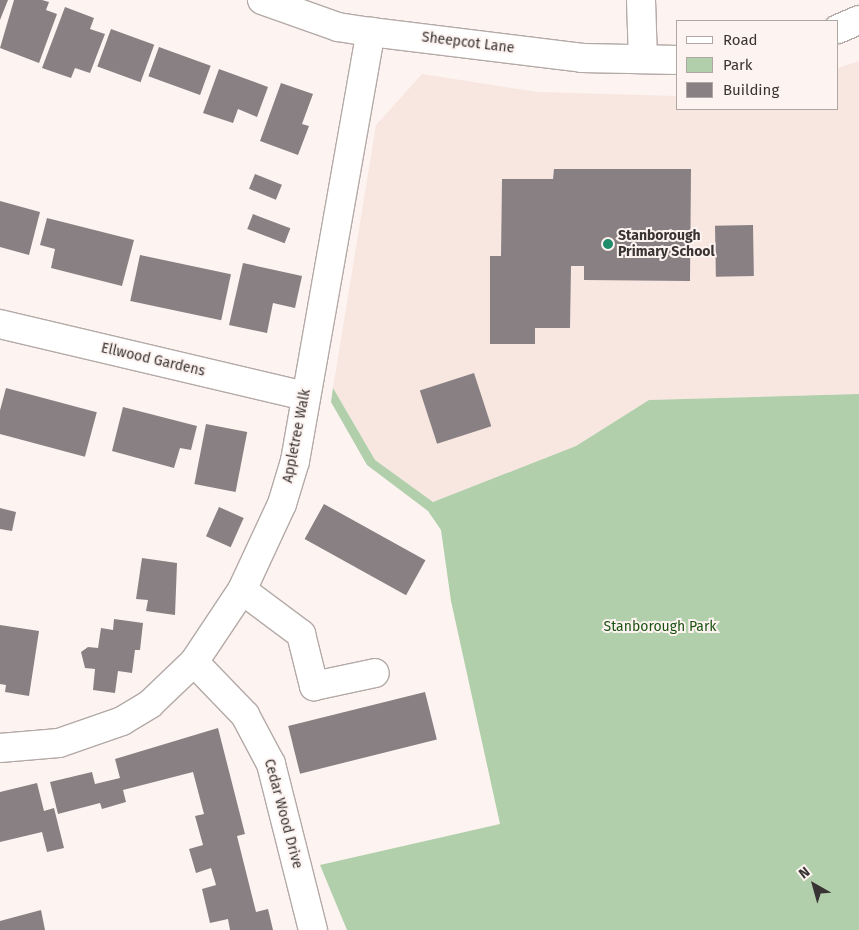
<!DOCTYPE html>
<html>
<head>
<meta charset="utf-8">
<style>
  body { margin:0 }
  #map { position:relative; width:859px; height:930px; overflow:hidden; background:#fdf3f0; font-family:"Fira Sans",sans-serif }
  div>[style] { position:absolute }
  .built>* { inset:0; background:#f8e7e0 }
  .green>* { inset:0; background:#b0cfaa }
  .building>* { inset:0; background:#898084; transform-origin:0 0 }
  .roads { filter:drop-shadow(1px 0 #b3aaa7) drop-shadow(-1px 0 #b3aaa7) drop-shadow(0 1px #b3aaa7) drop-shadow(0 -1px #b3aaa7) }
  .minor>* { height:28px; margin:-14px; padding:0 14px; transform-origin:14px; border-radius:14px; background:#fff }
  .dots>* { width:14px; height:14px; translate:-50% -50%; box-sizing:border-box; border:2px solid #fdf3f0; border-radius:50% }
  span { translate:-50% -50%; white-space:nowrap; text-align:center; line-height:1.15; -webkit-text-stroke:4px #fdf3f0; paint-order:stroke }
  .street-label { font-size:14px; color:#383433 }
  .poi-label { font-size:14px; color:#383433; font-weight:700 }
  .left { translate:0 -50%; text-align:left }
  .park-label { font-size:14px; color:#1b5311 }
  .legend { position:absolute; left:676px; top:20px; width:162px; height:90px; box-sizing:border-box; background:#fdf3f0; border:1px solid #aea7a4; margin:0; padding:6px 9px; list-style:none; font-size:15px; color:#383433 }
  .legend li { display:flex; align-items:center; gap:10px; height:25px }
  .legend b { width:25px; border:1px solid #aea7a4 }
  .north { position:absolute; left:789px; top:860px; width:50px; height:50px; -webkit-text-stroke:4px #fdf3f0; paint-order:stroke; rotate:322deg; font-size:14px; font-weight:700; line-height:20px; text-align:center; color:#383433 }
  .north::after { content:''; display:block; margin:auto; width:18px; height:22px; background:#383433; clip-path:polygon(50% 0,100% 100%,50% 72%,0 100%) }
</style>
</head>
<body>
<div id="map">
  <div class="built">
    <i style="clip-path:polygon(859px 61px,859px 394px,649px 400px,576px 446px,433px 502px,375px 460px,333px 388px,376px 125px,422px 74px,537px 92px,678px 96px,678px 109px,838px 109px,838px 68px)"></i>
  </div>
  <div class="green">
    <i style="clip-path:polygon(333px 388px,375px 460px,433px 502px,576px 446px,649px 400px,859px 394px,859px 930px,347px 930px,320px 865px,500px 824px,451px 601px,441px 530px,428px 511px,367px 465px,331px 402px)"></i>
  </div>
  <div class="building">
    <i style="clip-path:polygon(0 0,8px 0,0 20px)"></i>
    <i style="clip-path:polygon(14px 0,42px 0,49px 2px,46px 10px,57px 14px,39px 63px,0 48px)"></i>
    <i style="clip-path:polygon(65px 7px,94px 18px,90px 29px,105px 34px,90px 73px,75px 68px,71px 78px,42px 68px)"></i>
    <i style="left:111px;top:29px;width:46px;height:40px;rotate:20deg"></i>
    <i style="left:159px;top:47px;width:55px;height:31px;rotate:20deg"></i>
    <i style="clip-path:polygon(219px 69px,268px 87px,257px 117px,238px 109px,233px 123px,203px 113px)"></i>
    <i style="clip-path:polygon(281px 83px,313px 94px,302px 124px,309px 126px,298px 155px,260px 141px)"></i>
    <i style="clip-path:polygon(554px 169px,691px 169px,690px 281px,584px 280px,584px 266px,571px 266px,570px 328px,535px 328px,535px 344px,490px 344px,490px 256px,501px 256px,502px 179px,553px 179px)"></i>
    <i style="left:255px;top:174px;width:29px;height:16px;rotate:22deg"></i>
    <i style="clip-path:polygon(0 201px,40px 212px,29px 255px,0 247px)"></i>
    <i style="left:253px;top:214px;width:40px;height:16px;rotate:21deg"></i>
    <i style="clip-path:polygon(47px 218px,134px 240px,122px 286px,51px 268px,55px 249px,40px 245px)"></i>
    <i style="left:753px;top:225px;width:51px;height:38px;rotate:89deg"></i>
    <i style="left:140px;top:255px;width:93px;height:47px;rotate:12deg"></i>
    <i style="clip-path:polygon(243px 263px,302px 276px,295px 308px,273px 303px,267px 333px,229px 325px)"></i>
    <i style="left:474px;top:373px;width:56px;height:57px;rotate:72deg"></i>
    <i style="left:6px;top:388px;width:94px;height:46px;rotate:15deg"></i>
    <i style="clip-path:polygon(123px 407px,197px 426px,191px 450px,180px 448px,174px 468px,112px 451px)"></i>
    <i style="left:206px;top:424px;width:42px;height:61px;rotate:11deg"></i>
    <i style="left:324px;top:504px;width:116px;height:40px;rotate:29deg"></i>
    <i style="left:219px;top:507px;width:27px;height:32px;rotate:24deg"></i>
    <i style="clip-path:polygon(0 508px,16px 512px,12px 531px,0 529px)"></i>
    <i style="clip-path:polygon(142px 558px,177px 563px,175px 615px,146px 611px,148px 600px,136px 599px)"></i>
    <i style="clip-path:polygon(114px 619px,143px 623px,140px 650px,135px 650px,132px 673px,118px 671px,115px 693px,93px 690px,95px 669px,85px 668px,81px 652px,88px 647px,98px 648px,101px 628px,113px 630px)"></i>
    <i style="clip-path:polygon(0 625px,39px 631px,29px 696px,5px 692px,6px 685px,0 684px)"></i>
    <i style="left:425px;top:692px;width:49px;height:141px;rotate:76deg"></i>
    <i style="clip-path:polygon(218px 728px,245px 834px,237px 836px,256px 912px,268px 909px,273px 930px,230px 930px,228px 919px,210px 923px,202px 889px,216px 885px,211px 868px,196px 873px,189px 849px,203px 845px,195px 816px,204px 814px,193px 772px,123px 790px,126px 802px,102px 809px,100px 803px,58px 814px,50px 782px,92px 772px,95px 784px,120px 778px,115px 759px)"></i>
    <i style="clip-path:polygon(37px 783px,44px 811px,54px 808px,64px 848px,47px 852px,42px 832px,0 842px,0 792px)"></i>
    <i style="clip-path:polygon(41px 910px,45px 930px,0 930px,0 921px)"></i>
  </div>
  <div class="roads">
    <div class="minor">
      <i style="left:262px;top:0;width:81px;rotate:19.6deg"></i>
      <i style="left:338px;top:27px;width:33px;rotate:9deg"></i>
      <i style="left:371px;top:32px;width:213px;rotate:7deg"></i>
      <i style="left:582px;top:58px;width:96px;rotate:1.2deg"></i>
      <i style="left:641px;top:0;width:59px;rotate:88.1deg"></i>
      <i style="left:838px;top:29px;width:23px;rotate:-23deg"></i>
      <i style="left:0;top:324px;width:313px;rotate:13.3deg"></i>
      <i style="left:242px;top:590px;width:74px;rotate:36.7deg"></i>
      <i style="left:301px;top:634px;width:54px;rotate:76deg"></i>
      <i style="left:314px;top:686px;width:62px;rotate:-12deg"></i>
      <i style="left:194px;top:662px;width:74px;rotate:46.1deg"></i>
      <i style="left:245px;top:715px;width:55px;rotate:62deg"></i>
      <i style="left:271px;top:764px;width:171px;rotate:75.8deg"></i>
      <i style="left:0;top:748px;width:59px;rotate:-4.8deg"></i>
      <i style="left:59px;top:743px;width:67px;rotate:-19.2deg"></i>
      <i style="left:122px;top:721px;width:33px;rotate:-31deg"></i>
      <i style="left:150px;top:704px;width:61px;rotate:-43.7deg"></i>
      <i style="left:194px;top:662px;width:87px;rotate:-56.3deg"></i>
      <i style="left:242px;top:590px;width:95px;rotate:-65.1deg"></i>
      <i style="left:282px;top:504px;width:45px;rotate:-73.2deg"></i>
      <i style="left:295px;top:461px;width:436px;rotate:-80deg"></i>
    </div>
  </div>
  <div class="dots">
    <i style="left:608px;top:244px;background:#208c6a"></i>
  </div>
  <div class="street-label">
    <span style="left:468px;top:43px;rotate:7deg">Sheepcot Lane</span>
    <span style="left:153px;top:360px;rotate:13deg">Ellwood Gardens</span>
    <span style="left:297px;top:436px;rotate:-79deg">Appletree Walk</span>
    <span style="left:283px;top:814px;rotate:75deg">Cedar Wood Drive</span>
  </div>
  <div class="poi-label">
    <span class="left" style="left:618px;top:244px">Stanborough<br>Primary School</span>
  </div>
  <div class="park-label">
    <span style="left:660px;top:627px">Stanborough Park</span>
  </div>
  <ul class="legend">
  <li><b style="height:6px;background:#fff"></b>Road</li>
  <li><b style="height:14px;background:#b0cfaa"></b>Park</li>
  <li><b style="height:14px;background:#898084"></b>Building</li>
  </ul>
  <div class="north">N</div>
</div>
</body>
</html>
